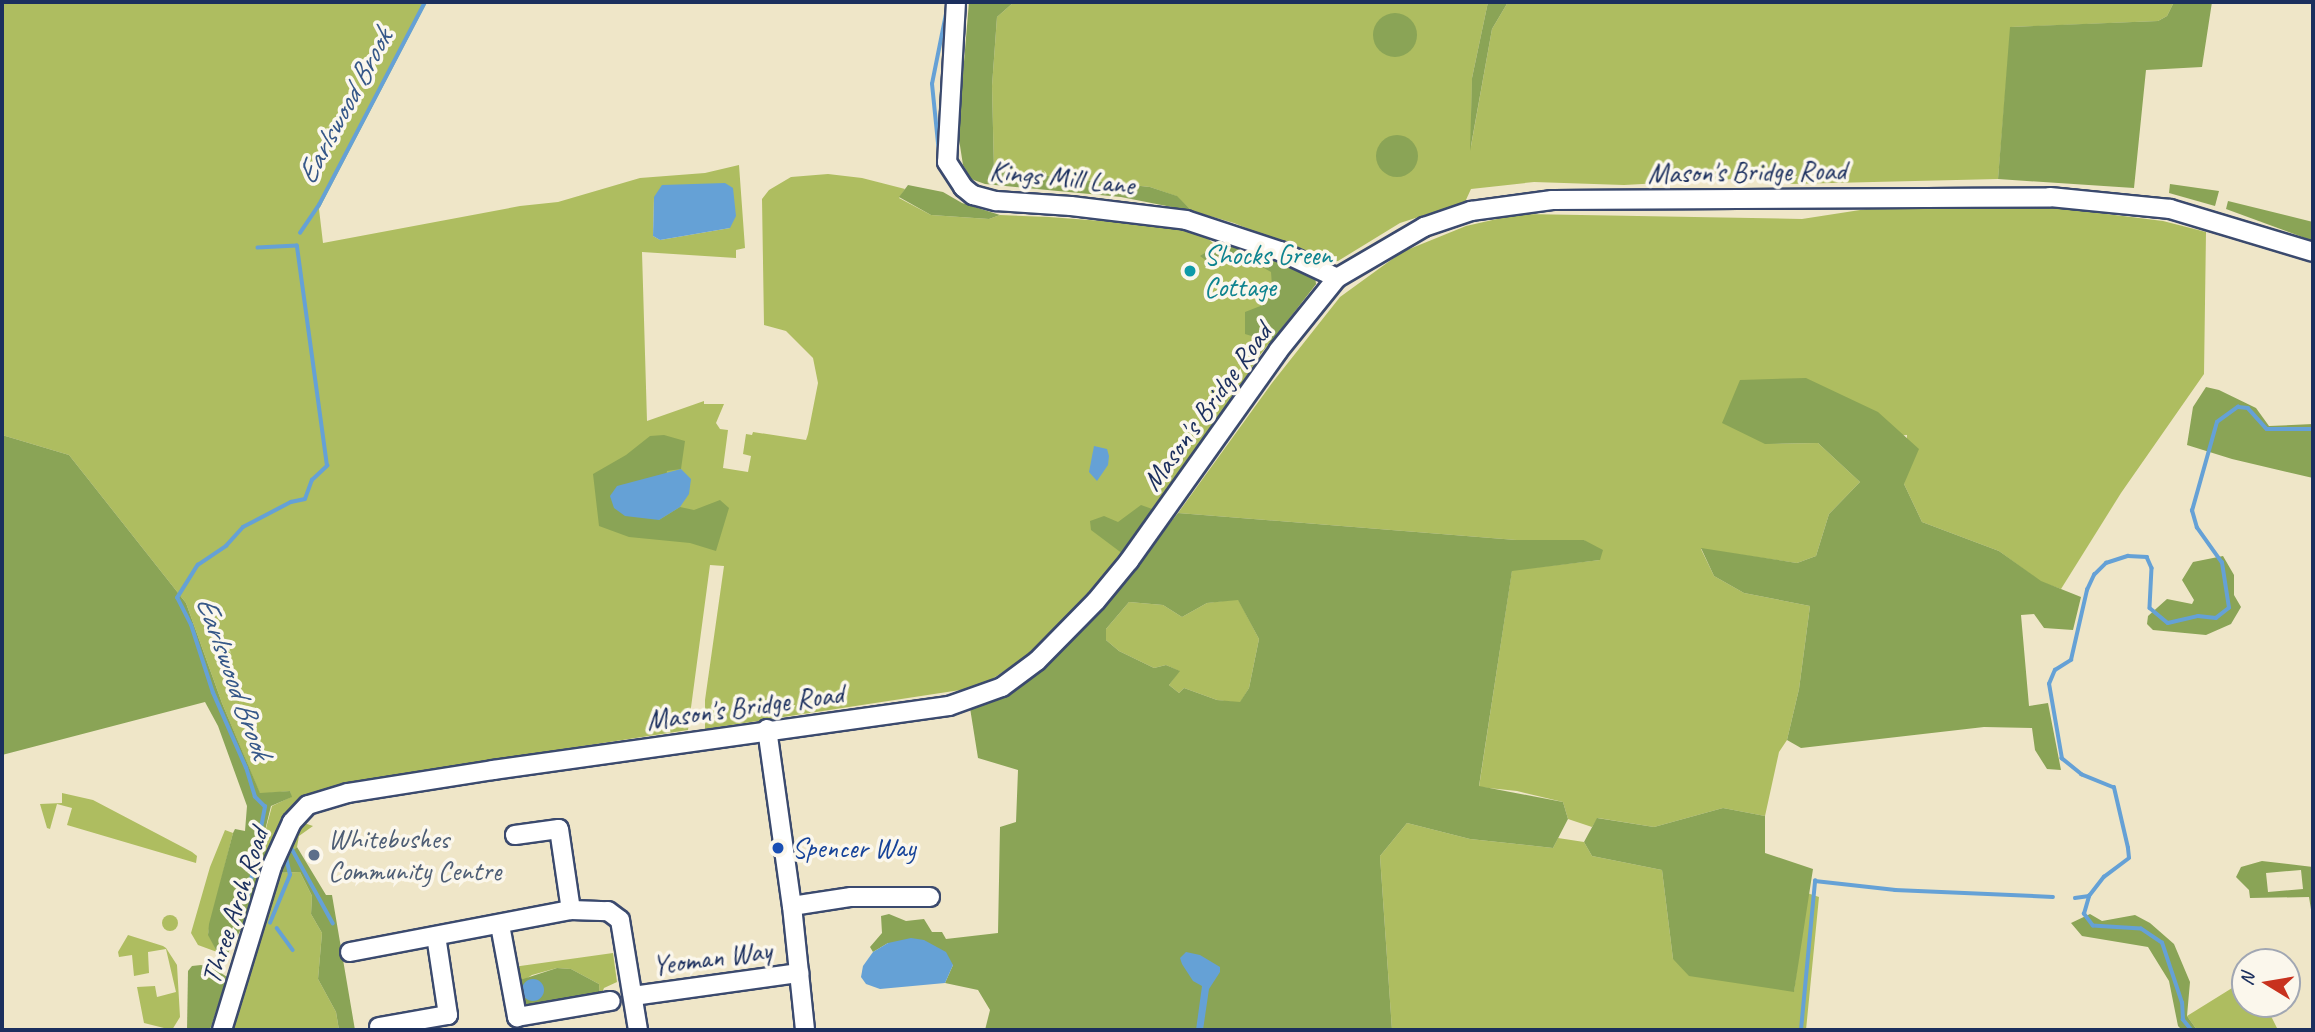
<!DOCTYPE html>
<html>
<head>
<meta charset="utf-8">
<style>
  body { margin:0 }
  #map { position:relative; width:2315px; height:1032px; overflow:hidden; background:#efe6c8; font-family:Caveat,sans-serif }
  div>[style] { position:absolute }
  .green>* { inset:0; background:#aebd60 }
  .round { border-radius:50% }
  .forest>* { inset:0; background:#8aa456 }
  .water>* { inset:0; background:#65a1d6 }
  .stream>* { height:3.5px; margin:-1.75px; padding:0 1.75px; transform-origin:1.75px; border-radius:1.75px; background:#65a1d6 }
  .roads { filter:drop-shadow(2px 0 #3b4a6e) drop-shadow(-2px 0 #3b4a6e) drop-shadow(0 2px #3b4a6e) drop-shadow(0 -2px #3b4a6e) }
  .minor>* { height:18px; margin:-9px; padding:0 9px; transform-origin:9px; border-radius:9px; background:#fff }
  .dots>* { width:19px; height:19px; translate:-50% -50%; box-sizing:border-box; border:4px solid #fbf7ec; border-radius:50% }
  span { translate:-50% -50%; white-space:nowrap; text-align:center; line-height:1.15; -webkit-text-stroke:7px #fbf7ec; paint-order:stroke }
  .street-label { font-size:28px; color:#1b2f5e }
  .culture-label { font-size:28px; color:#0d838f }
  .left { translate:0 -50%; text-align:left }
  .service-label { font-size:28px; color:#4e5e75 }
  .transit-label { font-size:28px; color:#164399 }
  .water-label { font-size:30px; color:#355788; font-style:italic }
  .frame { position:absolute; inset:0; border:4px solid #1b2f5e; pointer-events:none }
  .north { position:absolute; left:2231px; top:948px; width:70px; height:70px; box-sizing:border-box; background:#fbf7ec; border:2px solid #a1a7b3; border-radius:50%; rotate:281deg; font-size:19px; font-weight:700; line-height:28px; text-align:center; color:#1b2f5e }
  .north::after { content:''; display:block; margin:auto; width:24px; height:32px; background:#c8321e; clip-path:polygon(50% 0,100% 100%,50% 72%,0 100%) }
</style>
</head>
<body>
<div id="map">
  <div class="green">
    <i style="clip-path:polygon(evenodd,2px 2px,427px 2px,319px 209px,323px 243px,520px 206px,558px 202px,640px 178px,705px 173px,739px 165px,745px 248px,736px 250px,736px 258px,642px 252px,647px 421px,704px 401px,704px 404px,724px 404px,716px 423px,720px 429px,728px 430px,723px 468px,748px 472px,751px 456px,743px 454px,746px 434px,752px 435px,753px 432px,806px 440px,808px 434px,818px 383px,813px 358px,786px 331px,764px 325px,762px 199px,769px 190px,791px 177px,828px 174px,862px 178px,905px 189px,899px 198px,931px 215px,989px 219px,1000px 215px,1049px 217px,1169px 226px,1204px 235px,1214px 244px,1224px 241px,1316px 284px,1260px 355px,1199px 449px,1123px 554px,1036px 650px,980px 687px,705px 729px,705px 700px,724px 566px,710px 565px,688px 730px,342px 783px,341px 787px,310px 797px,270px 854px,261px 847px,272px 806px,291px 797px,290px 791px,260px 794px,222px 703px,186px 603px,69px 455px,2px 435px,2px 2px,654px 197px,730px 228px,660px 240px,653px 236px,654px 197px)"></i>
    <i style="clip-path:polygon(1014px 2px,1488px 2px,1472px 78px,1471px 146px,1492px 29px,1508px 2px,2174px 2px,2167px 16px,2158px 21px,2011px 27px,1998px 179px,1790px 184px,1789px 176px,1624px 185px,1534px 182px,1471px 189px,1465px 202px,1400px 223px,1338px 261px,1329px 262px,1234px 223px,1192px 211px,1176px 196px,1150px 187px,994px 170px,992px 86px,997px 17px)"></i>
    <i style="clip-path:polygon(2035px 205px,2163px 221px,2206px 232px,2204px 374px,2121px 493px,2061px 589px,2041px 582px,1999px 551px,1922px 522px,1904px 484px,1907px 435px,1765px 444px,1818px 443px,1860px 482px,1829px 514px,1816px 556px,1797px 563px,1701px 549px,1714px 576px,1744px 593px,1810px 606px,1799px 689px,1787px 740px,1779px 752px,1765px 816px,1723px 808px,1654px 827px,1598px 818px,1592px 827px,1568px 819px,1563px 802px,1517px 791px,1479px 787px,1512px 570px,1600px 560px,1584px 540px,1516px 540px,1178px 513px,1272px 383px,1340px 297px,1402px 252px,1466px 226px,1519px 214px,1802px 219px,1873px 208px)"></i>
    <i style="clip-path:polygon(1238px 599px,1259px 639px,1249px 688px,1240px 703px,1217px 700px,1184px 688px,1179px 693px,1169px 685px,1179px 671px,1166px 665px,1154px 668px,1119px 651px,1106px 640px,1106px 629px,1129px 602px,1163px 605px,1182px 617px,1207px 603px)"></i>
    <i style="clip-path:polygon(62px 793px,93px 800px,192px 852px,197px 856px,196px 863px,67px 825px,72px 808px,57px 804px,50px 829px,47px 828px,40px 804px,62px 803px)"></i>
    <i style="clip-path:polygon(301px 822px,313px 826px,299px 836px,297px 847px,282px 859px)"></i>
    <i style="clip-path:polygon(1407px 823px,1470px 839px,1553px 848px,1558px 838px,1584px 842px,1592px 856px,1662px 870px,1673px 959px,1794px 991px,1807px 893px,1819px 897px,1806px 1030px,1392px 1030px,1380px 856px)"></i>
    <i style="clip-path:polygon(225px 830px,233px 833px,208px 933px,217px 952px,198px 945px,191px 933px,210px 867px)"></i>
    <i style="clip-path:polygon(300px 872px,312px 896px,311px 914px,322px 933px,318px 979px,336px 1012px,339px 1030px,229px 1030px,276px 873px)"></i>
    <i class="round" style="left:162px;top:915px;width:16px;height:16px"></i>
    <i style="clip-path:polygon(128px 935px,163px 946px,166px 948px,177px 965px,180px 1017px,172px 1030px,144px 1023px,137px 987px,155px 986px,157px 997px,176px 992px,166px 949px,148px 952px,149px 973px,134px 976px,132px 955px,119px 957px,118px 952px)"></i>
    <i style="clip-path:polygon(613px 953px,617px 982px,604px 988px,600px 998px,599px 984px,571px 969px,557px 968px,532px 975px,515px 986px,513px 967px)"></i>
    <i style="clip-path:polygon(2245px 980px,2245px 1004px,2265px 1004px,2278px 1030px,2197px 1030px,2187px 1016px)"></i>
  </div>
  <div class="forest">
    <i style="clip-path:polygon(969px 2px,1014px 2px,997px 17px,992px 86px,994px 170px,1150px 187px,1177px 196px,1192px 211px,1121px 197px,985px 184px,971px 179px,963px 165px,958px 133px)"></i>
    <i style="clip-path:polygon(1488px 2px,1508px 2px,1492px 29px,1470px 151px,1472px 78px)"></i>
    <i style="clip-path:polygon(2174px 2px,2212px 2px,2202px 67px,2146px 70px,2134px 188px,1998px 179px,2010px 27px,2158px 21px,2167px 16px)"></i>
    <i class="round" style="left:1373px;top:13px;width:44px;height:44px"></i>
    <i class="round" style="left:1376px;top:135px;width:42px;height:42px"></i>
    <i style="clip-path:polygon(2170px 184px,2219px 191px,2215px 206px,2169px 193px)"></i>
    <i style="clip-path:polygon(908px 185px,943px 192px,962px 203px,1000px 215px,989px 219px,931px 215px,899px 197px)"></i>
    <i style="clip-path:polygon(2228px 201px,2313px 222px,2313px 241px,2226px 209px)"></i>
    <i style="clip-path:polygon(1224px 241px,1315px 276px,1316px 284px,1271px 342px,1245px 334px,1245px 312px,1263px 305px,1272px 286px,1271px 272px,1248px 259px,1231px 258px,1215px 267px,1200px 256px)"></i>
    <i style="clip-path:polygon(1806px 378px,1878px 412px,1919px 449px,1904px 484px,1922px 522px,1999px 551px,2041px 581px,2081px 597px,2073px 630px,2044px 628px,2034px 614px,2021px 615px,2029px 706px,2048px 703px,2061px 770px,2047px 769px,2035px 750px,2032px 728px,1984px 727px,1801px 748px,1787px 740px,1799px 689px,1810px 606px,1744px 593px,1714px 576px,1701px 548px,1797px 563px,1816px 556px,1829px 514px,1860px 482px,1818px 443px,1765px 444px,1722px 423px,1740px 380px)"></i>
    <i style="clip-path:polygon(2206px 387px,2219px 390px,2256px 408px,2269px 426px,2313px 424px,2313px 478px,2232px 459px,2187px 445px,2193px 407px)"></i>
    <i style="clip-path:polygon(2px 435px,69px 455px,186px 603px,222px 703px,260px 793px,290px 791px,292px 797px,271px 806px,261px 847px,270px 854px,253px 907px,227px 955px,217px 952px,208px 935px,209px 924px,233px 833px,235px 829px,245px 831px,247px 806px,218px 726px,205px 702px,2px 755px)"></i>
    <i style="clip-path:polygon(664px 435px,685px 441px,681px 469px,667px 471px,659px 520px,680px 507px,694px 510px,720px 500px,729px 508px,716px 551px,690px 543px,629px 537px,599px 526px,593px 474px,626px 455px,650px 436px)"></i>
    <i style="clip-path:polygon(1141px 505px,1155px 510px,1123px 554px,1091px 530px,1090px 521px,1104px 516px,1118px 522px)"></i>
    <i style="clip-path:polygon(evenodd,1178px 513px,1516px 540px,1584px 540px,1603px 550px,1600px 560px,1512px 571px,1479px 786px,1563px 802px,1568px 819px,1553px 848px,1470px 839px,1407px 823px,1380px 856px,1392px 1030px,985px 1030px,990px 1010px,978px 990px,945px 983px,953px 965px,888px 943px,873px 952px,870px 947px,882px 933px,881px 916px,889px 914px,906px 921px,924px 919px,932px 932px,942px 932px,946px 939px,998px 933px,1000px 827px,1016px 822px,1018px 770px,978px 758px,970px 708px,1010px 692px,1038px 670px,1116px 591px,1178px 513px,1238px 600px,1259px 639px,1249px 688px,1240px 702px,1217px 700px,1184px 688px,1179px 693px,1169px 685px,1180px 671px,1166px 665px,1154px 668px,1119px 651px,1106px 640px,1106px 629px,1129px 602px,1163px 605px,1182px 617px,1207px 603px,1238px 600px)"></i>
    <i style="clip-path:polygon(2223px 556px,2234px 575px,2234px 595px,2241px 607px,2231px 624px,2206px 635px,2153px 630px,2147px 624px,2148px 616px,2167px 599px,2192px 604px,2194px 600px,2182px 580px,2193px 562px)"></i>
    <i style="clip-path:polygon(1723px 808px,1765px 816px,1765px 853px,1813px 869px,1794px 992px,1689px 976px,1673px 959px,1662px 870px,1592px 856px,1584px 842px,1597px 818px,1654px 827px)"></i>
    <i style="clip-path:polygon(297px 847px,326px 895px,332px 895px,355px 1030px,339px 1030px,336px 1012px,318px 979px,322px 933px,311px 914px,312px 896px,300px 872px,276px 873px,282px 859px)"></i>
    <i style="clip-path:polygon(evenodd,2262px 861px,2313px 867px,2313px 922px,2309px 897px,2250px 898px,2249px 890px,2236px 877px,2241px 867px,2262px 861px,2301px 870px,2303px 889px,2268px 892px,2266px 873px,2301px 870px)"></i>
    <i style="clip-path:polygon(2090px 914px,2102px 921px,2135px 915px,2150px 923px,2174px 944px,2190px 982px,2187px 1016px,2197px 1030px,2182px 1030px,2178px 1026px,2169px 981px,2148px 947px,2082px 936px,2071px 923px)"></i>
    <i style="clip-path:polygon(201px 965px,215px 969px,227px 977px,210px 1030px,187px 1030px,188px 971px,192px 966px)"></i>
    <i style="clip-path:polygon(557px 968px,571px 969px,599px 984px,600px 998px,524px 1010px,515px 986px,520px 980px)"></i>
  </div>
  <div class="water">
    <i style="clip-path:polygon(725px 183px,733px 188px,736px 216px,730px 228px,660px 240px,653px 236px,654px 197px,662px 185px)"></i>
    <i style="clip-path:polygon(1094px 446px,1107px 449px,1109px 456px,1108px 465px,1097px 481px,1089px 472px)"></i>
    <i style="clip-path:polygon(681px 469px,691px 479px,689px 494px,680px 507px,659px 520px,625px 516px,614px 508px,610px 496px,617px 486px)"></i>
    <i style="clip-path:polygon(911px 938px,924px 940px,946px 952px,953px 965px,945px 983px,880px 989px,866px 984px,861px 977px,863px 966px,873px 952px,888px 943px)"></i>
    <i style="clip-path:polygon(1186px 952px,1200px 955px,1220px 967px,1220px 972px,1209px 989px,1203px 1030px,1196px 1030px,1202px 986px,1193px 981px,1182px 964px,1180px 958px)"></i>
    <i class="round" style="left:522px;top:979px;width:22px;height:22px"></i>
  </div>
  <div class="stream">
    <i style="left:939px;top:153px;width:69px;rotate:-95.8deg"></i>
    <i style="left:932px;top:84px;width:76px;rotate:-78.7deg"></i>
    <i style="left:300px;top:233px;width:34px;rotate:-56deg"></i>
    <i style="left:319px;top:205px;width:229px;rotate:-62.4deg"></i>
    <i style="left:248px;top:896px;width:91px;rotate:-79.2deg"></i>
    <i style="left:265px;top:807px;width:14px;rotate:-135deg"></i>
    <i style="left:255px;top:797px;width:30px;rotate:-107deg"></i>
    <i style="left:246px;top:768px;width:82px;rotate:-113.7deg"></i>
    <i style="left:213px;top:693px;width:71px;rotate:-107.9deg"></i>
    <i style="left:191px;top:625px;width:30px;rotate:-117deg"></i>
    <i style="left:177px;top:598px;width:39px;rotate:-58deg"></i>
    <i style="left:198px;top:565px;width:34px;rotate:-34deg"></i>
    <i style="left:226px;top:546px;width:25px;rotate:-48deg"></i>
    <i style="left:243px;top:527px;width:54px;rotate:-27.5deg"></i>
    <i style="left:291px;top:502px;width:14px;rotate:-12deg"></i>
    <i style="left:305px;top:499px;width:20px;rotate:-70deg"></i>
    <i style="left:312px;top:480px;width:21px;rotate:-43deg"></i>
    <i style="left:327px;top:466px;width:222px;rotate:-97.8deg"></i>
    <i style="left:297px;top:246px;width:39px;rotate:177deg"></i>
    <i style="left:2075px;top:898px;width:14px;rotate:-8deg"></i>
    <i style="left:270px;top:923px;width:52px;rotate:-67.4deg"></i>
    <i style="left:290px;top:875px;width:17px;rotate:-103deg"></i>
    <i style="left:286px;top:858px;width:12px;rotate:-66deg"></i>
    <i style="left:291px;top:847px;width:87px;rotate:61.1deg"></i>
    <i style="left:277px;top:928px;width:27px;rotate:54deg"></i>
    <i style="left:1801px;top:1030px;width:150px;rotate:-84.6deg"></i>
    <i style="left:1815px;top:881px;width:81px;rotate:6.4deg"></i>
    <i style="left:1895px;top:890px;width:158px;rotate:2.5deg"></i>
    <i style="left:2191px;top:1030px;width:13px;rotate:-129deg"></i>
    <i style="left:2183px;top:1020px;width:17px;rotate:-93deg"></i>
    <i style="left:2182px;top:1003px;width:63px;rotate:-108.4deg"></i>
    <i style="left:2162px;top:943px;width:25px;rotate:-146deg"></i>
    <i style="left:2141px;top:929px;width:48px;rotate:-176.4deg"></i>
    <i style="left:2093px;top:926px;width:15px;rotate:-127deg"></i>
    <i style="left:2084px;top:914px;width:19px;rotate:-74deg"></i>
    <i style="left:2089px;top:896px;width:24px;rotate:-52deg"></i>
    <i style="left:2104px;top:877px;width:31px;rotate:-37deg"></i>
    <i style="left:2129px;top:858px;width:10px;rotate:-96deg"></i>
    <i style="left:2128px;top:848px;width:62px;rotate:-103.1deg"></i>
    <i style="left:2114px;top:788px;width:35px;rotate:-158deg"></i>
    <i style="left:2082px;top:775px;width:26px;rotate:-141deg"></i>
    <i style="left:2062px;top:759px;width:76px;rotate:-99.8deg"></i>
    <i style="left:2049px;top:684px;width:15px;rotate:-67deg"></i>
    <i style="left:2055px;top:670px;width:19px;rotate:-32deg"></i>
    <i style="left:2071px;top:660px;width:72px;rotate:-77.1deg"></i>
    <i style="left:2087px;top:590px;width:17px;rotate:-65deg"></i>
    <i style="left:2094px;top:575px;width:17px;rotate:-45deg"></i>
    <i style="left:2106px;top:563px;width:23px;rotate:-18deg"></i>
    <i style="left:2128px;top:556px;width:19px;rotate:3deg"></i>
    <i style="left:2147px;top:557px;width:12px;rotate:66deg"></i>
    <i style="left:2152px;top:568px;width:40px;rotate:92.9deg"></i>
    <i style="left:2150px;top:608px;width:23px;rotate:40deg"></i>
    <i style="left:2168px;top:623px;width:31px;rotate:-13deg"></i>
    <i style="left:2198px;top:616px;width:18px;rotate:6deg"></i>
    <i style="left:2216px;top:618px;width:16px;rotate:-38deg"></i>
    <i style="left:2229px;top:608px;width:46px;rotate:-98.8deg"></i>
    <i style="left:2222px;top:563px;width:43px;rotate:-125.5deg"></i>
    <i style="left:2197px;top:528px;width:18px;rotate:-106deg"></i>
    <i style="left:2192px;top:511px;width:92px;rotate:-74.3deg"></i>
    <i style="left:2217px;top:422px;width:26px;rotate:-36deg"></i>
    <i style="left:2238px;top:407px;width:10px;rotate:6deg"></i>
    <i style="left:2248px;top:408px;width:28px;rotate:48deg"></i>
    <i style="left:2267px;top:429px;width:46px"></i>
  </div>
  <div class="roads">
    <div class="minor">
      <i style="left:956px;top:2px;width:160px;rotate:93.2deg"></i>
      <i style="left:947px;top:162px;width:30px;rotate:57deg"></i>
      <i style="left:963px;top:187px;width:13px;rotate:39deg"></i>
      <i style="left:973px;top:195px;width:24px;rotate:15deg"></i>
      <i style="left:996px;top:201px;width:75px;rotate:3.8deg"></i>
      <i style="left:1071px;top:206px;width:116px;rotate:6.9deg"></i>
      <i style="left:1186px;top:220px;width:99px;rotate:18.3deg"></i>
      <i style="left:1280px;top:251px;width:63px;rotate:25.3deg"></i>
      <i style="left:767px;top:729px;width:179px;rotate:82deg"></i>
      <i style="left:792px;top:906px;width:125px;rotate:84deg"></i>
      <i style="left:515px;top:835px;width:44px;rotate:-7.8deg"></i>
      <i style="left:559px;top:829px;width:82px;rotate:81.6deg"></i>
      <i style="left:792px;top:906px;width:60px;rotate:-8.7deg"></i>
      <i style="left:851px;top:897px;width:79px"></i>
      <i style="left:500px;top:925px;width:94px;rotate:79.5deg"></i>
      <i style="left:517px;top:1017px;width:95px;rotate:-9.7deg"></i>
      <i style="left:350px;top:952px;width:225px;rotate:-10.8deg"></i>
      <i style="left:571px;top:910px;width:37px;rotate:2deg"></i>
      <i style="left:608px;top:911px;width:15px;rotate:37deg"></i>
      <i style="left:620px;top:920px;width:111px;rotate:80.7deg"></i>
      <i style="left:633px;top:996px;width:168px;rotate:-7.9deg"></i>
      <i style="left:379px;top:1027px;width:70px;rotate:-9.9deg"></i>
      <i style="left:448px;top:1015px;width:80px;rotate:-98.6deg"></i>
      <i style="left:222px;top:1030px;width:171px;rotate:-73deg"></i>
      <i style="left:272px;top:866px;width:48px;rotate:-65.6deg"></i>
      <i style="left:292px;top:822px;width:23px;rotate:-47deg"></i>
      <i style="left:308px;top:805px;width:42px;rotate:-16.7deg"></i>
      <i style="left:348px;top:793px;width:147px;rotate:-9deg"></i>
      <i style="left:493px;top:770px;width:460px;rotate:-8deg"></i>
      <i style="left:949px;top:706px;width:56px;rotate:-19.7deg"></i>
      <i style="left:1002px;top:687px;width:44px;rotate:-36.6deg"></i>
      <i style="left:1037px;top:661px;width:84px;rotate:-45.5deg"></i>
      <i style="left:1096px;top:601px;width:52px;rotate:-50.5deg"></i>
      <i style="left:1129px;top:561px;width:257px;rotate:-54.6deg"></i>
      <i style="left:1278px;top:351px;width:94px;rotate:-51.1deg"></i>
      <i style="left:1337px;top:278px;width:101px;rotate:-30.4deg"></i>
      <i style="left:1424px;top:227px;width:50px;rotate:-18.8deg"></i>
      <i style="left:1471px;top:211px;width:82px;rotate:-7.7deg"></i>
      <i style="left:1552px;top:200px;width:498px;rotate:-0.3deg"></i>
      <i style="left:2050px;top:197px;width:121px;rotate:5.7deg"></i>
      <i style="left:2170px;top:209px;width:149px;rotate:16.7deg"></i>
    </div>
  </div>
  <div class="dots">
    <i style="left:1190px;top:271px;background:#0f9aa8"></i>
    <i style="left:778px;top:848px;background:#1a4fb4"></i>
    <i style="left:314px;top:855px;background:#5c6f8a"></i>
  </div>
  <div class="street-label">
    <span style="left:1747px;top:172px;rotate:-1deg">Mason's Bridge Road</span>
    <span style="left:1062px;top:178px;rotate:6deg">Kings Mill Lane</span>
    <span style="left:1207px;top:407px;rotate:-54deg">Mason's Bridge Road</span>
    <span style="left:745px;top:707px;rotate:-8deg">Mason's Bridge Road</span>
    <span style="left:235px;top:906px;rotate:-72deg">Three Arch Road</span>
    <span style="left:712px;top:958px;rotate:-8deg">Yeoman Way</span>
  </div>
  <div class="culture-label">
    <span class="left" style="left:1204px;top:271px">Shocks Green<br>Cottage</span>
  </div>
  <div class="service-label">
    <span class="left" style="left:328px;top:855px">Whitebushes<br>Community Centre</span>
  </div>
  <div class="transit-label">
    <span class="left" style="left:792px;top:848px">Spencer Way</span>
  </div>
  <div class="water-label">
    <span style="left:344px;top:107px;rotate:-62deg">Earlswood Brook</span>
    <span style="left:234px;top:677px;rotate:70deg">Earlswood Brook</span>
  </div>
  <div class="frame"></div>
  <div class="north">N</div>
</div>
</body>
</html>
